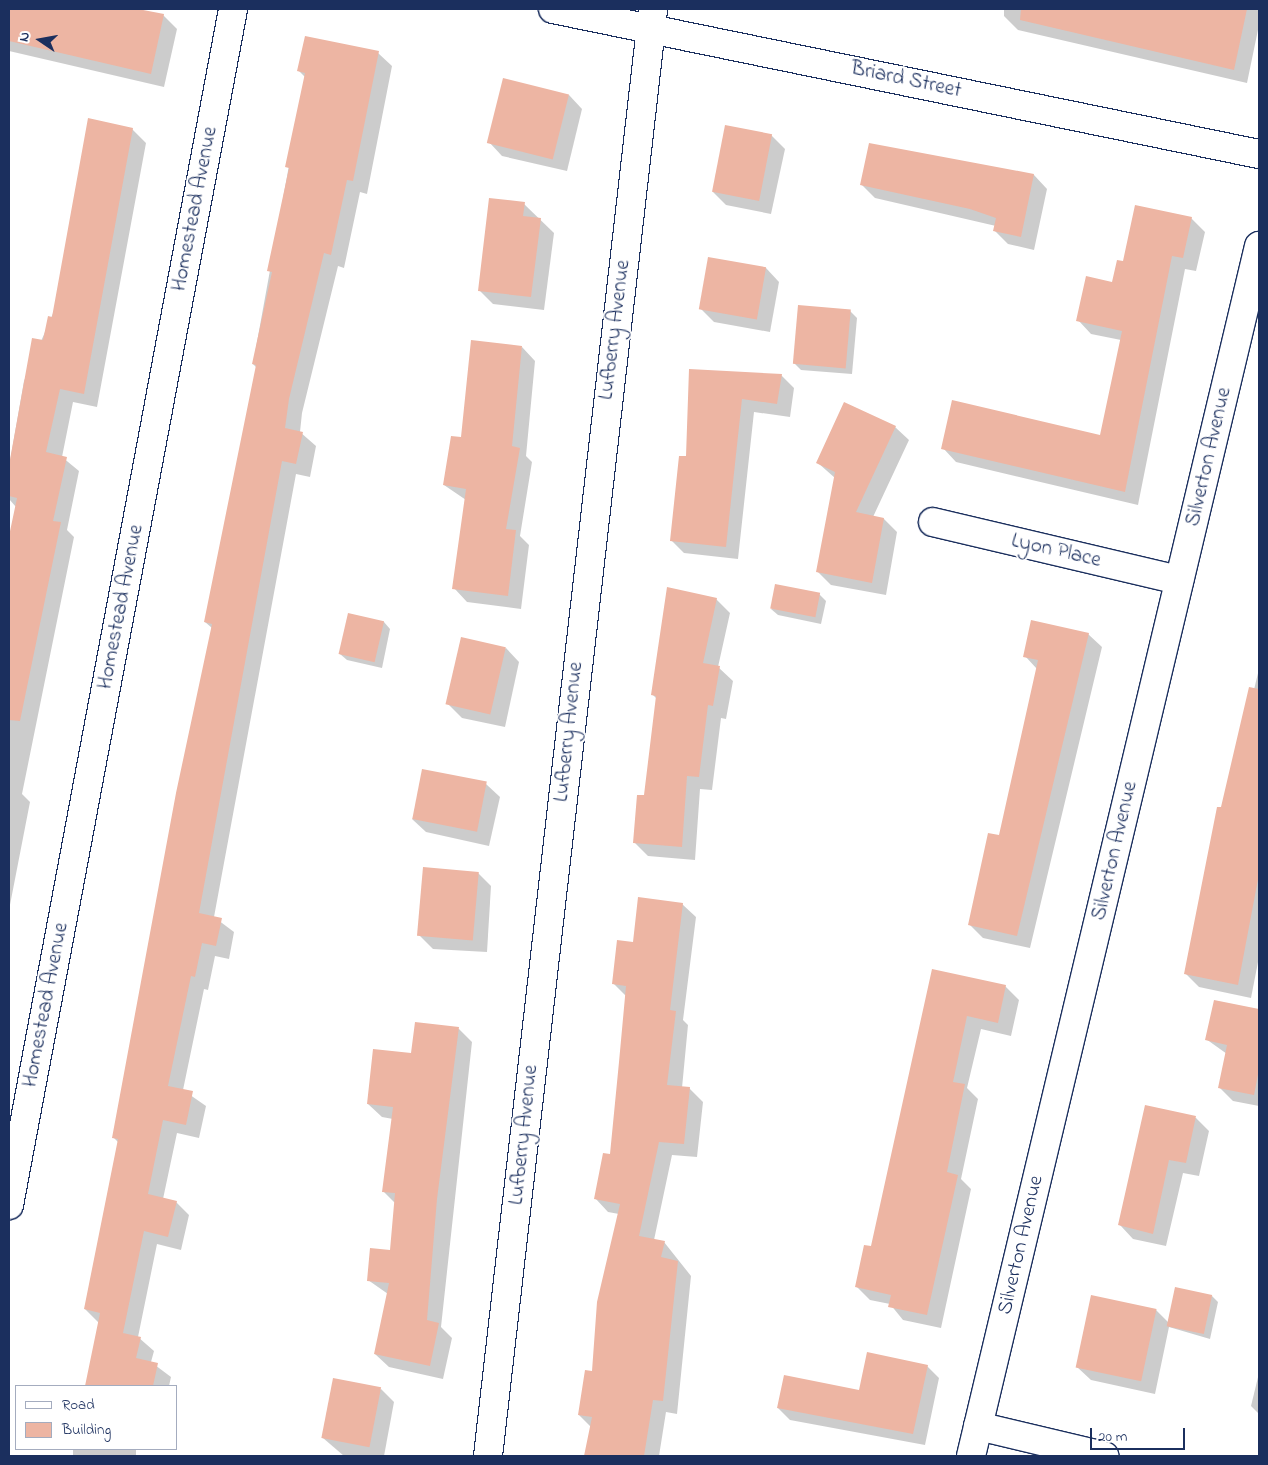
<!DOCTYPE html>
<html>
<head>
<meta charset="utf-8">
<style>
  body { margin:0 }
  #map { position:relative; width:1268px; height:1465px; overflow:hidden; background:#fff; font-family:"Indie Flower",sans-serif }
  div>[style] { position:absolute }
  .shadow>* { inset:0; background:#0003; transform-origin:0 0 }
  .building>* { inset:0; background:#edb5a3; transform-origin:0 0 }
  .roads { filter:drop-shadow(1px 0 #1b2f5e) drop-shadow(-1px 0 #1b2f5e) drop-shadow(0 1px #1b2f5e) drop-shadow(0 -1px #1b2f5e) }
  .minor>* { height:28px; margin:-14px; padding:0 14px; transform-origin:14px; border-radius:14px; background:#fff }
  span { translate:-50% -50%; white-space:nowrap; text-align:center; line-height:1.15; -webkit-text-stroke:4px #fff; paint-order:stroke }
  .street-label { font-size:21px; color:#1b2f5e }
  .frame { position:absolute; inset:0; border:10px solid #1b2f5e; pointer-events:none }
  .legend { position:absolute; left:15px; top:1385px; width:162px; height:65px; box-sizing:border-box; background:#fff; border:1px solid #a4acbf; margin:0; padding:6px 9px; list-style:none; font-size:15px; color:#1b2f5e }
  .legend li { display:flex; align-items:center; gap:10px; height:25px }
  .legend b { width:25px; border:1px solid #a4acbf }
  .north { position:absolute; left:15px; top:15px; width:50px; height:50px; -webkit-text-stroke:4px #fff; paint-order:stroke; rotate:282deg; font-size:14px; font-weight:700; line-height:20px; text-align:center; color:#1b2f5e }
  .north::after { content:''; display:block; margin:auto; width:18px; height:22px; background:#1b2f5e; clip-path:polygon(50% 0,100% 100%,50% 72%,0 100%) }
  .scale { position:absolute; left:1090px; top:1428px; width:95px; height:22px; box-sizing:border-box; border:2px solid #1b2f5e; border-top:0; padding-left:6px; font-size:15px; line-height:18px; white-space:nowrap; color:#1b2f5e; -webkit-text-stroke:4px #fff; paint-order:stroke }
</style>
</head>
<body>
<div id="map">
  <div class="shadow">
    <i style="clip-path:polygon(9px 9px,129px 9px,163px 15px,177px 29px,164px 87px,9px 51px)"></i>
    <i style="clip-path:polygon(1004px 9px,1157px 9px,1199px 18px,1201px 9px,1259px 9px,1259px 25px,1247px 83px,1018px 30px,1004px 16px)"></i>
    <i style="clip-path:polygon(378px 53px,392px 66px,367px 194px,360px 192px,344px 268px,338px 266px,302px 413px,300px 432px,316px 446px,310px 477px,296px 474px,214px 917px,234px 932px,229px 959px,215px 956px,208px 990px,204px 989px,183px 1090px,206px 1106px,199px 1138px,177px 1133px,163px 1199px,176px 1202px,189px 1215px,181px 1250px,157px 1244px,138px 1337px,154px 1351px,151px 1362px,171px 1377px,169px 1386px,86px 1386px,99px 1323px,85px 1309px,119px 1143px,114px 1138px,212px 628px,205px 622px,257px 368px,253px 364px,305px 77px,299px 71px)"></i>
    <i style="clip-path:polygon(569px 95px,582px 109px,567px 171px,502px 156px,489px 142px)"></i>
    <i style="clip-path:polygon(132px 129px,146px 143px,97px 407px,73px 402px,62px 457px,79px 471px,67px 530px,74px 537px,22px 794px,30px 802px,9px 910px,9px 540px,16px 507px,9px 499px,9px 467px,24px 381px)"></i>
    <i style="clip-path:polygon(771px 135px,785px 149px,771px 214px,726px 205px,713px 192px)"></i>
    <i style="clip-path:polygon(1034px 175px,1047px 189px,1034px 250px,1008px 244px,995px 231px,996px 226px,875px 198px,862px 185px)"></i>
    <i style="clip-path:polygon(524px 204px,554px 233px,544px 310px,493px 304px,479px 290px)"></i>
    <i style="clip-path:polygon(1191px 218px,1205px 232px,1196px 271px,1185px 269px,1138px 505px,956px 462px,943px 448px,1101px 436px,1121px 340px,1091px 334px,1078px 320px,1113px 284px,1124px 263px)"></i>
    <i style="clip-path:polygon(766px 268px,779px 282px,770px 332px,714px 322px,701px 309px)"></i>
    <i style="clip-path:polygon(850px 311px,857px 318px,852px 374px,801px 370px,794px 363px)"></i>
    <i style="clip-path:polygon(522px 347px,535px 361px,526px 456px,532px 462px,520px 536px,529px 545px,521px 609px,467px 602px,454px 588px,466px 500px,444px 485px,462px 439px)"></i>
    <i style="clip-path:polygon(690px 371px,781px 375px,794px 388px,790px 417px,754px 412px,738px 559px,684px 553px,671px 540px,687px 458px)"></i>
    <i style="clip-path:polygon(895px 427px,909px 440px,873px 517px,884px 519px,897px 532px,886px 595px,831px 585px,817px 571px,835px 478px,818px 463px)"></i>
    <i style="clip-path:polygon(819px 594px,826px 601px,821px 624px,778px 615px,771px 609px)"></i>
    <i style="clip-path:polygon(716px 599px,730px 613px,718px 667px,733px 681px,726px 719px,721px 718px,712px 790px,700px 789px,695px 860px,648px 856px,635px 843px,645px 797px,657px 699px,653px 695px)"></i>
    <i style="clip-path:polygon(349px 615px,384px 622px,390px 629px,382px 668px,347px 660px,340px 654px)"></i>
    <i style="clip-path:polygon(1088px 634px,1102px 647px,1030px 948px,983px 938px,970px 925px,1000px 836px,1037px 669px,1025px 656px)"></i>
    <i style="clip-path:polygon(506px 648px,519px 662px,505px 727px,462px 718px,448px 704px)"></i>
    <i style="clip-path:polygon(1259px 669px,1259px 957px,1251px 998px,1199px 987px,1185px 973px)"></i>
    <i style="clip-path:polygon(486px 784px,500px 797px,489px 846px,426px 832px,412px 819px)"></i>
    <i style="clip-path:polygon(478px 873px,491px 886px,487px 952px,433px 949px,419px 935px)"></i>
    <i style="clip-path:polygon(682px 904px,696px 917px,683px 1020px,688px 1025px,682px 1088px,689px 1088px,703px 1102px,697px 1157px,672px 1155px,654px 1240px,664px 1242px,691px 1276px,677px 1414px,666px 1412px,659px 1456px,585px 1456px,591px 1427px,579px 1415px,593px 1372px,619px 1214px,608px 1212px,595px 1198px,611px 1156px,626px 996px,613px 983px,634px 943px)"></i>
    <i style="clip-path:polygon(933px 970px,1005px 986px,1019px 1000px,1011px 1036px,981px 1029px,967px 1088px,978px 1099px,961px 1179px,971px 1189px,941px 1328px,903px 1320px,890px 1304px,870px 1300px,857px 1287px,872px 1248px)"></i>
    <i style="clip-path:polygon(1215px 1001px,1259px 1011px,1259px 1106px,1233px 1101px,1219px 1087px,1227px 1054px,1206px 1039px)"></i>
    <i style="clip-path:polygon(416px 1024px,459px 1029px,472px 1042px,441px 1327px,452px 1338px,443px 1379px,389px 1367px,375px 1354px,388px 1294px,368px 1280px,391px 1251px,395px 1203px,383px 1191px,393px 1119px,382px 1117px,368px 1104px,412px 1055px)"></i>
    <i style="clip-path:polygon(1146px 1106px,1196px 1118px,1209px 1131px,1199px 1176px,1183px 1173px,1166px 1246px,1133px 1239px,1120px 1225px)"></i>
    <i style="clip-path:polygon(1212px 1296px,1218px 1302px,1210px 1339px,1169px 1327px,1155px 1394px,1091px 1380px,1077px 1367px,1156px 1310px,1168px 1322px)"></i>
    <i style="clip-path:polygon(927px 1366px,939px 1378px,925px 1445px,790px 1420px,778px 1408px,860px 1392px)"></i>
    <i style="clip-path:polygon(1259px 1373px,1259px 1414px,1251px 1406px)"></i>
    <i style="clip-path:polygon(381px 1389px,394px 1402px,384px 1456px,344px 1456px,323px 1438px)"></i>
    <i style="left:73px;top:1449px;width:63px;height:7px"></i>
  </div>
  <div class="building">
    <i style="clip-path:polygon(9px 9px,138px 9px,164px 14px,151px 74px,9px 41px)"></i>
    <i style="clip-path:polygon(1021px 9px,1247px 9px,1234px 70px,1020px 20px)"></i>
    <i style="clip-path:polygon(305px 36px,379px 51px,353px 181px,347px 180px,331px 255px,324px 253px,289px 399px,285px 428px,303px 432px,296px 464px,282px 461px,199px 913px,222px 918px,216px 946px,202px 943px,195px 977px,191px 976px,168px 1086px,193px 1091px,186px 1125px,163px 1120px,148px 1194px,177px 1201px,168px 1237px,144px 1231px,123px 1333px,141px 1337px,136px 1358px,158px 1363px,153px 1386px,85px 1386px,100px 1313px,84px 1309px,118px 1139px,112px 1138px,176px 793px,212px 624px,204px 622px,256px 365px,252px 364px,272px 272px,267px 271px,289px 168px,285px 167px,305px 73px,297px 71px)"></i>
    <i style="left:503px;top:78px;width:68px;height:67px;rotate:14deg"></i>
    <i style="clip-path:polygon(88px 118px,133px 128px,84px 394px,60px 389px,46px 452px,67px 457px,53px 521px,61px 522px,20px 721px,9px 720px,9px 536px,17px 498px,9px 496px,9px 465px,32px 338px,43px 340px,48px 316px,52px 317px)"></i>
    <i style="left:725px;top:125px;width:48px;height:68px;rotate:11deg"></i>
    <i style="clip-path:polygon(869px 143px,1034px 174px,1021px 237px,993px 231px,996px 218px,970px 209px,860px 185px)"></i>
    <i style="clip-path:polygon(489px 198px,525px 202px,523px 216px,541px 218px,531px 297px,478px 291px)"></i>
    <i style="clip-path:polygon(1135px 205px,1192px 217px,1183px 258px,1172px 256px,1125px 492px,941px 449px,952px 400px,1100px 435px,1122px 331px,1076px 321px,1086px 276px,1112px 282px,1117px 260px,1123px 261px)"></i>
    <i style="left:708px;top:257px;width:59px;height:53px;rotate:10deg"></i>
    <i style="left:798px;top:305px;width:53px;height:59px;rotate:5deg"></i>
    <i style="clip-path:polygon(471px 340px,522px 346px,512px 446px,520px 448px,506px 529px,516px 530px,508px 596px,452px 589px,466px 489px,443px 485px,451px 436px,461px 437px)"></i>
    <i style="clip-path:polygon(689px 369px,782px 374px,777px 404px,742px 399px,726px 547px,670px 541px,679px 456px,686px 456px)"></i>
    <i style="clip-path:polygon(844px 402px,896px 426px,856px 512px,884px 518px,872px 583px,816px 572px,835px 472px,816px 463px)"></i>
    <i style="left:775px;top:584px;width:46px;height:25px;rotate:11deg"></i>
    <i style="clip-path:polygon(667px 587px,717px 598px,703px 663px,720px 666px,713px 706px,708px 705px,699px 777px,687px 776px,682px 847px,633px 843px,637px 795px,644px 795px,656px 696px,651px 695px)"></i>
    <i style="left:348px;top:613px;width:37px;height:42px;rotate:13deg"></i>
    <i style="clip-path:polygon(1031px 620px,1089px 633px,1017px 936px,968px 925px,988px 833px,999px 835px,1038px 660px,1023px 657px)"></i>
    <i style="left:461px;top:637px;width:46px;height:69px;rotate:13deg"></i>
    <i style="clip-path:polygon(1249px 687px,1259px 689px,1259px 874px,1238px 985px,1184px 974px,1217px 807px,1221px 807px)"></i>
    <i style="left:422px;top:769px;width:66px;height:51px;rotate:11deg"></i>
    <i style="left:423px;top:867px;width:56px;height:69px;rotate:5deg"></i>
    <i style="clip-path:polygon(638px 897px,683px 903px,670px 1010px,676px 1011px,667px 1085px,690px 1087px,684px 1144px,659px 1142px,639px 1236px,665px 1241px,661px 1257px,678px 1261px,663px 1401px,653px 1400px,644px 1456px,584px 1456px,592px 1417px,578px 1415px,585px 1370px,592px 1371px,597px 1302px,620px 1204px,594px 1199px,603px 1153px,610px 1154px,619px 1062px,626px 986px,612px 984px,617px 940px,633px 942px)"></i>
    <i style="clip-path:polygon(932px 969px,1006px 985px,998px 1023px,967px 1016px,953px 1082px,965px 1084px,947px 1172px,958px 1175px,927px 1315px,888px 1307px,891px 1295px,855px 1287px,864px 1245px,871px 1246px)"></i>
    <i style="clip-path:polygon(1214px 1000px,1259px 1009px,1259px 1069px,1254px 1095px,1218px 1088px,1227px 1045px,1205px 1040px)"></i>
    <i style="clip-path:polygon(415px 1022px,459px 1027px,437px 1199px,427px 1320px,439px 1323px,430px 1366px,374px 1354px,389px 1283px,367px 1281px,370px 1248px,390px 1250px,395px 1193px,382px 1192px,393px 1107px,367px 1104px,373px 1049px,411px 1053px)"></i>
    <i style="clip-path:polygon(1145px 1105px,1196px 1116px,1186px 1163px,1169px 1160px,1153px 1234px,1118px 1225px)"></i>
    <i style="left:1175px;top:1287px;width:38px;height:40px;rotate:12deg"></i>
    <i style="left:1091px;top:1295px;width:67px;height:74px;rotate:12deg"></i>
    <i style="clip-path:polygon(867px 1352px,928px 1365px,913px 1434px,777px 1408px,784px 1375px,859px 1390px)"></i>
    <i style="left:333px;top:1378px;width:49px;height:61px;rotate:11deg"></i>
  </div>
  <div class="roads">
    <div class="minor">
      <i style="left:553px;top:9px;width:721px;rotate:11.61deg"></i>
      <i style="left:933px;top:522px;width:253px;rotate:13.3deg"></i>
      <i style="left:9px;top:1205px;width:1217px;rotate:-79.39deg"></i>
      <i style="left:978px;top:1426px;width:130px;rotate:13.4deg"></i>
      <i style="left:488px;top:1456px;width:1456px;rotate:-83.49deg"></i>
      <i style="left:971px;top:1456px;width:1244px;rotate:-76.61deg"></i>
    </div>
  </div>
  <div class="street-label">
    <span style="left:906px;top:80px;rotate:12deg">Briard Street</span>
    <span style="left:195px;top:209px;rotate:-79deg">Homestead Avenue</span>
    <span style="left:615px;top:330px;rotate:-83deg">Lufberry Avenue</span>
    <span style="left:1209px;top:457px;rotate:-77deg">Silverton Avenue</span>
    <span style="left:1056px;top:551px;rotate:13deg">Lyon Place</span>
    <span style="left:121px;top:607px;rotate:-79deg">Homestead Avenue</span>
    <span style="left:569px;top:732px;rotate:-84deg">Lufberry Avenue</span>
    <span style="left:1115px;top:851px;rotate:-77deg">Silverton Avenue</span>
    <span style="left:46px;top:1005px;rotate:-79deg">Homestead Avenue</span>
    <span style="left:524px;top:1135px;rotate:-84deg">Lufberry Avenue</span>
    <span style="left:1021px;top:1245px;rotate:-77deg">Silverton Avenue</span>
  </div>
  <div class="frame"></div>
  <ul class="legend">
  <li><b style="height:6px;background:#fff"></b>Road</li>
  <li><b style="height:14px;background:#edb5a3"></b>Building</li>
  </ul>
  <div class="north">N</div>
  <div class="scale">20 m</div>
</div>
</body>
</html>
